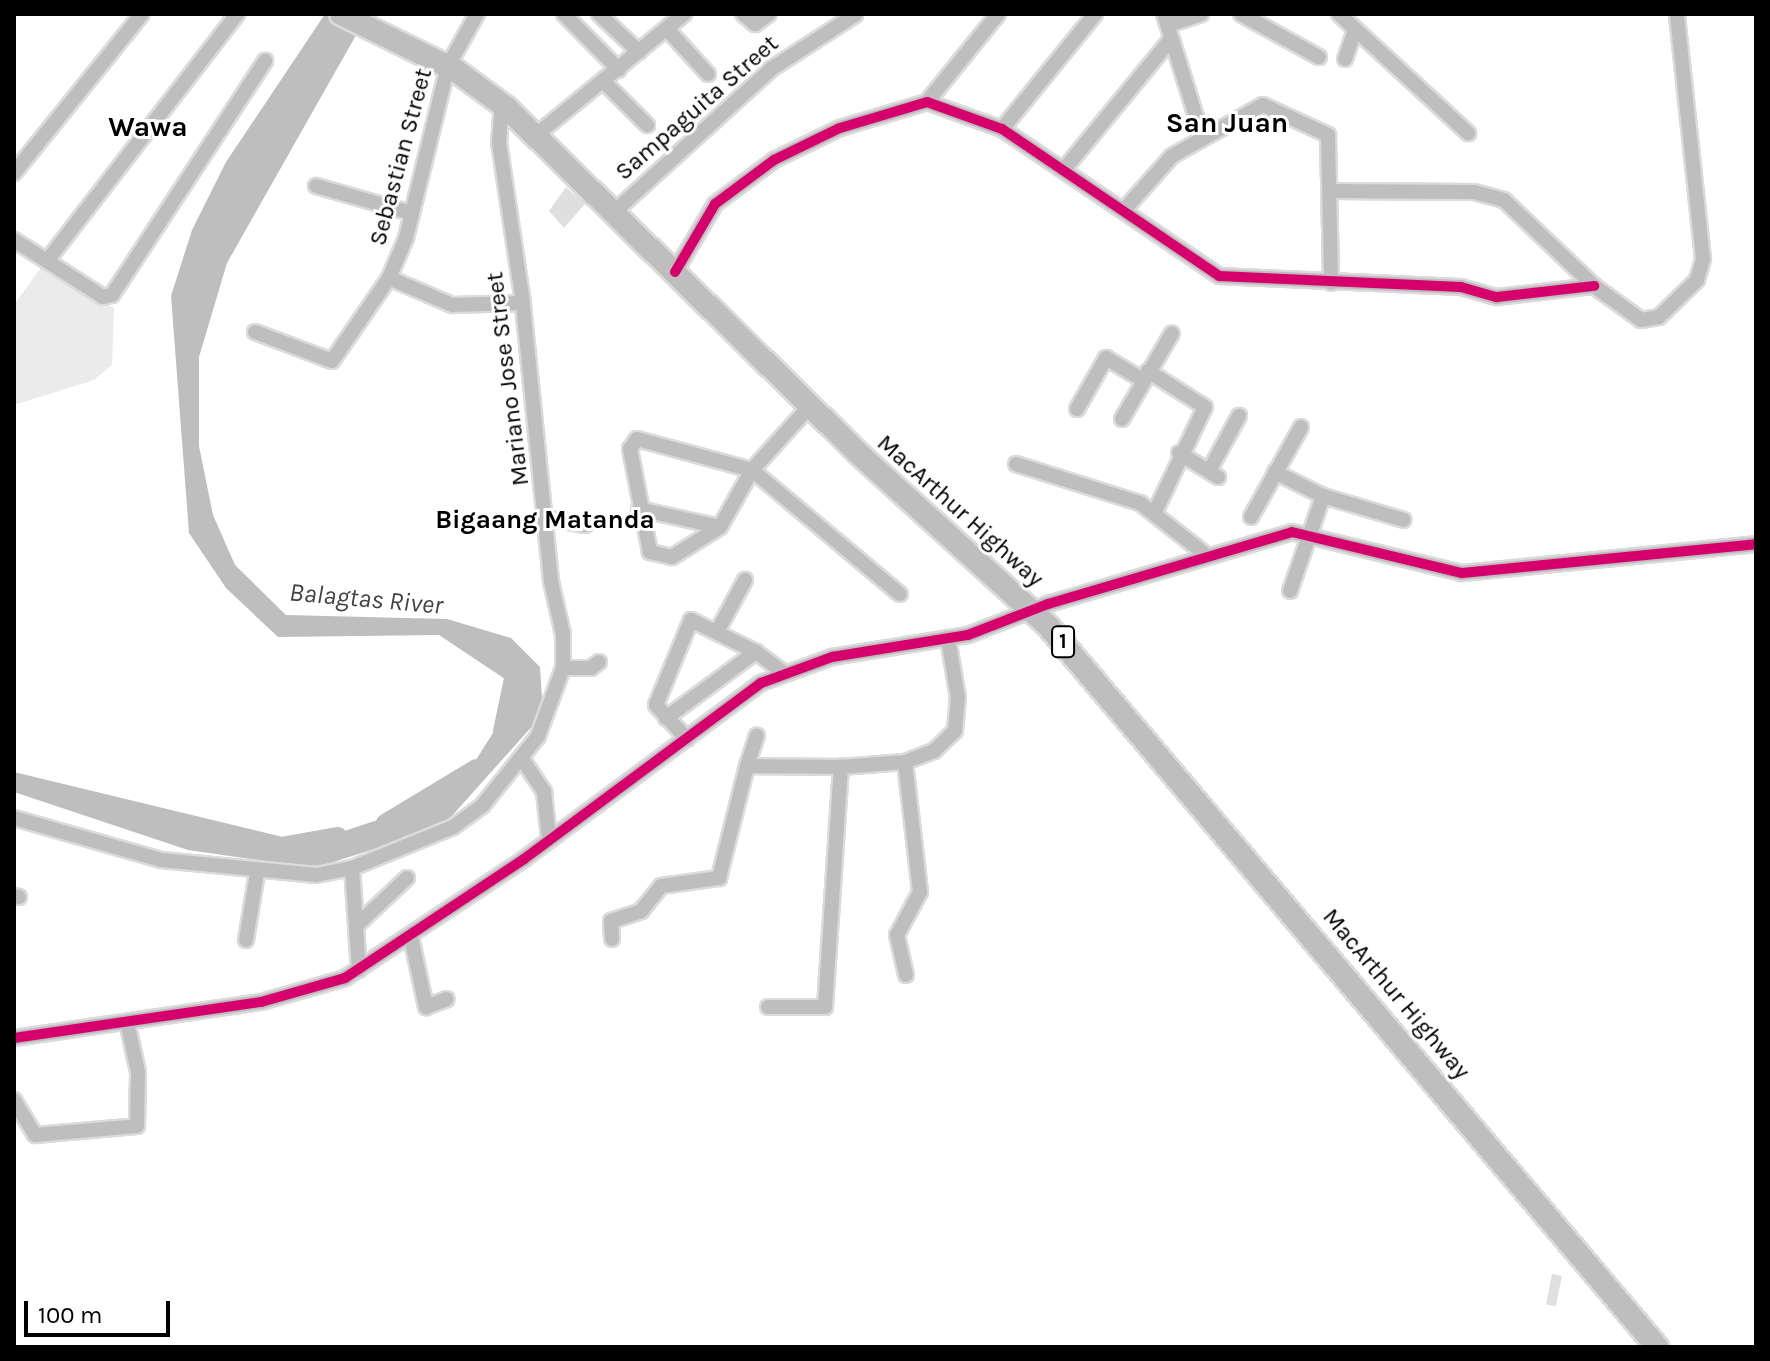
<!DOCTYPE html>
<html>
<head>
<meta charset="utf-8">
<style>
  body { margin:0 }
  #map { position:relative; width:1770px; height:1361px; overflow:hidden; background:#fff; font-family:Karla,sans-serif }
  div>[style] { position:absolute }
  .green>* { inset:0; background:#ebebeb }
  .water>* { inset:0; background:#bebebe }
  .river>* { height:18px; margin:-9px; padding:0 9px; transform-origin:9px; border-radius:9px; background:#bebebe }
  .building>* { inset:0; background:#dfdfdf; transform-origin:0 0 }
  .roads { filter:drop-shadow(2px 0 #dbdbdb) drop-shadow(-2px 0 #dbdbdb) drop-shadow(0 2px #dbdbdb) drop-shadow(0 -2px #dbdbdb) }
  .minor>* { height:14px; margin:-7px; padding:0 7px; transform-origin:7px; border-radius:7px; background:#bebebe }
  .highway>* { height:22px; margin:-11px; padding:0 11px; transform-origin:11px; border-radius:11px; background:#bebebe }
  .cycleway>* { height:10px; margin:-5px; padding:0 5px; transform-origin:5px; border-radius:5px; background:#d6006c }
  span { translate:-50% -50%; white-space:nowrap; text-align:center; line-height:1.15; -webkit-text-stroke:6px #fff; paint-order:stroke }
  .shield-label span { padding:2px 6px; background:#fff; border:2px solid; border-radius:6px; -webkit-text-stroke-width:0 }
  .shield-label { font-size:22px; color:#000; font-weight:700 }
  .street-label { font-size:24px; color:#000 }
  .neighbourhood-label { font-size:26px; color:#000; font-weight:700 }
  .water-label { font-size:26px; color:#434343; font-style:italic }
  .quarter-label { font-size:28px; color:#000; font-weight:700 }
  .frame { position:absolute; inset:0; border:16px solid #000; pointer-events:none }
  .scale { position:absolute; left:24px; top:1301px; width:146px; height:36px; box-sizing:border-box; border:4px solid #000; border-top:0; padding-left:10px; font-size:24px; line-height:28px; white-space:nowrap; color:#000; -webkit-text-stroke:6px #fff; paint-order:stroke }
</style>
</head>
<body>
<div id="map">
  <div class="green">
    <i style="clip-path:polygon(42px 266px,114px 308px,112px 365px,94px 380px,14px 405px,14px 305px)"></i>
  </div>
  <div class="water">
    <i style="clip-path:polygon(325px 14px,368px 14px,227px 263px,199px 357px,199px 446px,213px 515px,235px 565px,286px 615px,447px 619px,511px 638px,540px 667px,543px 714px,442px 827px,315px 868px,188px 850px,14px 792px,14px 772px,308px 843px,432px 802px,474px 763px,510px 706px,508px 681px,439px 635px,278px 637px,226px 588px,189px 533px,171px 296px,192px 230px,226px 162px)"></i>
  </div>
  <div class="river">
    <i style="left:502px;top:731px;width:58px;rotate:-78.1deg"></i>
    <i style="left:385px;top:823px;width:106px;rotate:-31.1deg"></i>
    <i style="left:281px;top:846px;width:58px;rotate:-10deg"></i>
  </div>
  <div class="building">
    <i style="clip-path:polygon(566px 187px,585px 204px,564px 228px,549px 211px)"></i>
    <i style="left:1552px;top:1274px;width:10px;height:31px;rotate:11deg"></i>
  </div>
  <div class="roads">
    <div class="minor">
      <i style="left:564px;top:14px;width:78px;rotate:45.5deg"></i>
      <i style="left:599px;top:14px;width:55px;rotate:43.5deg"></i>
      <i style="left:743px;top:14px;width:16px;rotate:40deg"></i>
      <i style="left:755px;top:24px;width:17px;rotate:-36deg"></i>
      <i style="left:1164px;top:14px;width:128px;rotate:72.7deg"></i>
      <i style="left:1241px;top:14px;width:89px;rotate:28.9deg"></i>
      <i style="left:1339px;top:14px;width:176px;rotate:42.7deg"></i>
      <i style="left:1168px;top:25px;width:35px;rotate:-18deg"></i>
      <i style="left:667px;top:29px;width:61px;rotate:47.7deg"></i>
      <i style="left:1345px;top:59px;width:31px;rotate:-71deg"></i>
      <i style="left:604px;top:82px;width:61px;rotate:45deg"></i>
      <i style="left:927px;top:102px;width:113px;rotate:-51.1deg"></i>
      <i style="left:1002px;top:129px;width:148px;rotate:-51deg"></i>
      <i style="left:535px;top:136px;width:193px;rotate:-39.3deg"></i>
      <i style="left:1066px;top:167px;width:166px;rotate:-50.6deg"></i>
      <i style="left:14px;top:173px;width:204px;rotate:-51.2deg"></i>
      <i style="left:316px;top:186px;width:99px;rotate:15.9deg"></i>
      <i style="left:1331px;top:191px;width:143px;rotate:0.4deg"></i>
      <i style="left:1474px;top:192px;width:31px;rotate:15deg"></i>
      <i style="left:1504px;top:200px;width:124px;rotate:43.7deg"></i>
      <i style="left:1594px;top:286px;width:58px;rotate:35.9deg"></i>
      <i style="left:1641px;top:320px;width:18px;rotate:-9deg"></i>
      <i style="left:1659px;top:317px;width:53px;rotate:-44.2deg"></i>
      <i style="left:1697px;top:280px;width:22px;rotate:-74deg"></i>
      <i style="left:1703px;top:259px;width:246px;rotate:-96.1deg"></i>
      <i style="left:1124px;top:210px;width:72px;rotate:-48.4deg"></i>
      <i style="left:1172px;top:156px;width:104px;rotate:-29.3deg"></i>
      <i style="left:1263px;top:105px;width:72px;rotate:24.8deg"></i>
      <i style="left:1328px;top:135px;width:148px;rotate:88.8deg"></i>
      <i style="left:613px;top:213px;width:214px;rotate:-42.3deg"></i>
      <i style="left:771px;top:69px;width:100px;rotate:-32.7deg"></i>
      <i style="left:14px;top:240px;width:106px;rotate:32.6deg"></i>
      <i style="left:103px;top:297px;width:9px;rotate:-13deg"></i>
      <i style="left:112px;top:295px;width:280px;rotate:-56.8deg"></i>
      <i style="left:47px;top:261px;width:312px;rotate:-52.4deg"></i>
      <i style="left:675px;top:272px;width:79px;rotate:-59.5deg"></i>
      <i style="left:715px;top:204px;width:74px;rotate:-36.7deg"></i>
      <i style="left:774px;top:160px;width:73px;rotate:-25.9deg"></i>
      <i style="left:840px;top:128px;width:91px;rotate:-16.6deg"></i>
      <i style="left:927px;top:102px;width:80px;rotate:19.8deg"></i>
      <i style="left:1002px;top:129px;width:262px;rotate:34.1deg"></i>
      <i style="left:1219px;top:276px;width:242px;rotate:2.6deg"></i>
      <i style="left:1461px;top:287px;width:37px;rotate:16deg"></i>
      <i style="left:1497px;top:297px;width:98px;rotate:-6.5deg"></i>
      <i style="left:389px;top:278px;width:69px;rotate:23.2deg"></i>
      <i style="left:452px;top:305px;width:71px;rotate:-1.6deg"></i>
      <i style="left:255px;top:332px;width:82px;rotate:20.6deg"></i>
      <i style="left:332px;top:361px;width:101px;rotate:-55.5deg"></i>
      <i style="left:389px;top:278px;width:43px;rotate:-67deg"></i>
      <i style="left:406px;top:238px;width:177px;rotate:-76.3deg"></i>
      <i style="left:448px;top:66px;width:60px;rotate:-60.9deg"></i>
      <i style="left:1148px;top:371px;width:67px;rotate:32.3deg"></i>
      <i style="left:1205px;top:407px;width:116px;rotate:115.5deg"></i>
      <i style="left:809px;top:407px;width:85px;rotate:132.1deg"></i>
      <i style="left:752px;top:470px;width:65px;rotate:119.3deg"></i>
      <i style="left:720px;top:527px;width:57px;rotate:148deg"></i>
      <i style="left:672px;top:557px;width:23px;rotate:-167deg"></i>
      <i style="left:650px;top:552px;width:105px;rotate:-101deg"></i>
      <i style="left:630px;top:449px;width:12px;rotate:-55deg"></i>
      <i style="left:637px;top:439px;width:119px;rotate:15.1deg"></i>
      <i style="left:752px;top:470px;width:193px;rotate:40deg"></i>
      <i style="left:1077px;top:409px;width:59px;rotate:-60.4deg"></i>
      <i style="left:1106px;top:358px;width:41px;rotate:31deg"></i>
      <i style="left:1122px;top:419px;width:99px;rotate:-59.8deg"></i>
      <i style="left:1179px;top:453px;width:46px;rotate:31.6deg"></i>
      <i style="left:1016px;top:464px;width:130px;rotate:17.5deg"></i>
      <i style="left:1140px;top:503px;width:83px;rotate:38.1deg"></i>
      <i style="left:1209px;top:471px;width:63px;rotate:-61.4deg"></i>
      <i style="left:1275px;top:472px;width:54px;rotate:26.6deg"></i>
      <i style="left:1323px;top:496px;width:84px;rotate:16.5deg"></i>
      <i style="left:639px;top:509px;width:83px;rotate:12.5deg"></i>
      <i style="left:1251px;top:517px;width:103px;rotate:-60.9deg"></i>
      <i style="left:545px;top:518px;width:41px;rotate:9.9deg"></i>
      <i style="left:1290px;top:591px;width:101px;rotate:-70.8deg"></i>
      <i style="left:718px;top:630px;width:57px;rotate:-61.6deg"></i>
      <i style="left:563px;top:668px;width:28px"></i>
      <i style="left:591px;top:668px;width:10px;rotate:-37deg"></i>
      <i style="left:666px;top:718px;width:112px;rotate:-36.3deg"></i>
      <i style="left:756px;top:652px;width:34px;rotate:37deg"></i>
      <i style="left:687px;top:739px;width:46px;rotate:-132.4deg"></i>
      <i style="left:656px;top:705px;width:92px;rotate:-67.6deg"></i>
      <i style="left:691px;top:620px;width:72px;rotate:26.2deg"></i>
      <i style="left:522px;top:759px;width:40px;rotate:56deg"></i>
      <i style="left:544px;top:792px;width:47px;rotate:83.9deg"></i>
      <i style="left:905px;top:762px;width:131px;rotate:83.4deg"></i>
      <i style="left:920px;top:892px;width:49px;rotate:118.1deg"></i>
      <i style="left:897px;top:935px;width:41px;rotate:77.3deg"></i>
      <i style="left:747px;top:766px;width:32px;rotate:-72deg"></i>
      <i style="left:14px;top:818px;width:153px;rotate:15.9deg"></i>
      <i style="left:161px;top:860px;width:156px;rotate:5.5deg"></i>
      <i style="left:316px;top:875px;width:37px;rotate:-11deg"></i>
      <i style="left:352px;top:868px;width:109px;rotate:-22.1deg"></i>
      <i style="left:453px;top:827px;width:36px;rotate:-36deg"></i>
      <i style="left:482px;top:806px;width:90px;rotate:-51.3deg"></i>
      <i style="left:538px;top:736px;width:72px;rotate:-69.8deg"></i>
      <i style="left:563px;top:668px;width:34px;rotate:-90deg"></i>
      <i style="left:563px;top:634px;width:54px;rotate:-102.8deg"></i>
      <i style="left:551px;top:581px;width:279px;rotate:-95.8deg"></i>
      <i style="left:523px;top:303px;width:162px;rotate:-98.5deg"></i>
      <i style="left:499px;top:143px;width:40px;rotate:-85.7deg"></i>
      <i style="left:352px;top:868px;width:102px;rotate:86.1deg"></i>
      <i style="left:14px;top:896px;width:5px;rotate:11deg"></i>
      <i style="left:356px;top:926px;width:70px;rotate:-43.3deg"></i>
      <i style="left:411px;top:937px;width:72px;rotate:77.9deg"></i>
      <i style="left:426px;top:1007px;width:22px;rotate:-21deg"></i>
      <i style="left:612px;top:939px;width:18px;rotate:-93deg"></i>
      <i style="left:611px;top:921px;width:32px;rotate:-18deg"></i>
      <i style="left:641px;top:911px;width:32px;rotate:-51deg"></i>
      <i style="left:661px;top:886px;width:59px;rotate:-7.9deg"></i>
      <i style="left:719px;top:878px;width:115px;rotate:-76deg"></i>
      <i style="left:747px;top:766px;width:94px;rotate:0.6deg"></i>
      <i style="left:246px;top:940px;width:68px;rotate:-80.7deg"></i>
      <i style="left:768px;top:1007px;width:57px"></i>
      <i style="left:825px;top:1007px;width:241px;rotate:-86.2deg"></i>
      <i style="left:841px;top:767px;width:64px;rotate:-4.5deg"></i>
      <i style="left:905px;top:762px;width:31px;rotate:-21deg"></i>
      <i style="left:934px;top:751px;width:29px;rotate:-44deg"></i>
      <i style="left:955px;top:731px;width:33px;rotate:-85deg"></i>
      <i style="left:958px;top:698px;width:61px;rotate:-99.5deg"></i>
      <i style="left:14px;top:1038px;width:250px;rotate:-8.3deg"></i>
      <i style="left:261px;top:1002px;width:87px;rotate:-15.9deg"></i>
      <i style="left:345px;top:978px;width:215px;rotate:-33.6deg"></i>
      <i style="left:524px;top:859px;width:295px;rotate:-36.6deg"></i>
      <i style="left:761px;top:683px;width:76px;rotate:-20.1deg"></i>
      <i style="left:832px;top:657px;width:138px;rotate:-9.2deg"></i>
      <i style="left:968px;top:635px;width:86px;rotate:-21.2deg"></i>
      <i style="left:1048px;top:604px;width:254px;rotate:-16.4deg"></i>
      <i style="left:1292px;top:532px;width:175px;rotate:13.6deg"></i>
      <i style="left:1462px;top:573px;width:295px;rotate:-5.6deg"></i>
      <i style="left:14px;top:1100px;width:41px;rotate:59deg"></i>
      <i style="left:35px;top:1135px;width:102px;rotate:-5deg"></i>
      <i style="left:137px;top:1126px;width:54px;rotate:-88.9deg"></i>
      <i style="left:138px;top:1072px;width:51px;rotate:-102.4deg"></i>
    </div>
    <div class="highway">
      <i style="left:341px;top:14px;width:127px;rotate:26.2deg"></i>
      <i style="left:455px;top:70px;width:64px;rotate:36.2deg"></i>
      <i style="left:507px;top:108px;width:492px;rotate:44.5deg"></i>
      <i style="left:858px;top:453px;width:257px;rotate:42.3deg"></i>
      <i style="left:1048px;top:626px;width:944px;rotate:49.81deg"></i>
    </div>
  </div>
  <div class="cycleway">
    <i style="left:675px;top:272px;width:79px;rotate:-59.5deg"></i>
    <i style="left:715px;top:204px;width:74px;rotate:-36.7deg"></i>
    <i style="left:774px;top:160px;width:73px;rotate:-25.9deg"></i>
    <i style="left:840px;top:128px;width:91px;rotate:-16.6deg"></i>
    <i style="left:927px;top:102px;width:80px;rotate:19.8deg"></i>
    <i style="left:1002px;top:129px;width:262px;rotate:34.1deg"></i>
    <i style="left:1219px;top:276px;width:242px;rotate:2.6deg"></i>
    <i style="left:1461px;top:287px;width:37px;rotate:16deg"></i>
    <i style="left:1497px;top:297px;width:98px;rotate:-6.5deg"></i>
    <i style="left:14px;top:1038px;width:250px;rotate:-8.3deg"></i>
    <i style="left:261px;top:1002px;width:87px;rotate:-15.9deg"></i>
    <i style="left:345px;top:978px;width:215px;rotate:-33.6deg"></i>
    <i style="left:524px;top:859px;width:295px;rotate:-36.6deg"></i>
    <i style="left:761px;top:683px;width:76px;rotate:-20.1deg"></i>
    <i style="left:832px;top:657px;width:138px;rotate:-9.2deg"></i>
    <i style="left:968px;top:635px;width:86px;rotate:-21.2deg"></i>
    <i style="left:1048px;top:604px;width:254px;rotate:-16.4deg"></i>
    <i style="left:1292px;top:532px;width:175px;rotate:13.6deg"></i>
    <i style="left:1462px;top:573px;width:295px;rotate:-5.6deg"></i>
  </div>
  <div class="shield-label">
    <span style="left:1063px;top:642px">1</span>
  </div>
  <div class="street-label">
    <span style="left:697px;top:108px;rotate:-41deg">Sampaguita Street</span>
    <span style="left:401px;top:157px;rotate:-75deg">Sebastian Street</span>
    <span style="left:508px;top:379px;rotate:-97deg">Mariano Jose Street</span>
    <span style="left:960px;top:511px;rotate:42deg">MacArthur Highway</span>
    <span style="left:1396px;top:994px;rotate:50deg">MacArthur Highway</span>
  </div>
  <div class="neighbourhood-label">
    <span style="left:545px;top:520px">Bigaang Matanda</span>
  </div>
  <div class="water-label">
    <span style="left:366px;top:599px;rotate:5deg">Balagtas River</span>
  </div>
  <div class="quarter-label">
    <span style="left:1227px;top:123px">San Juan</span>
    <span style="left:148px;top:127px">Wawa</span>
  </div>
  <div class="frame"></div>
  <div class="scale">100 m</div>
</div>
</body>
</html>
